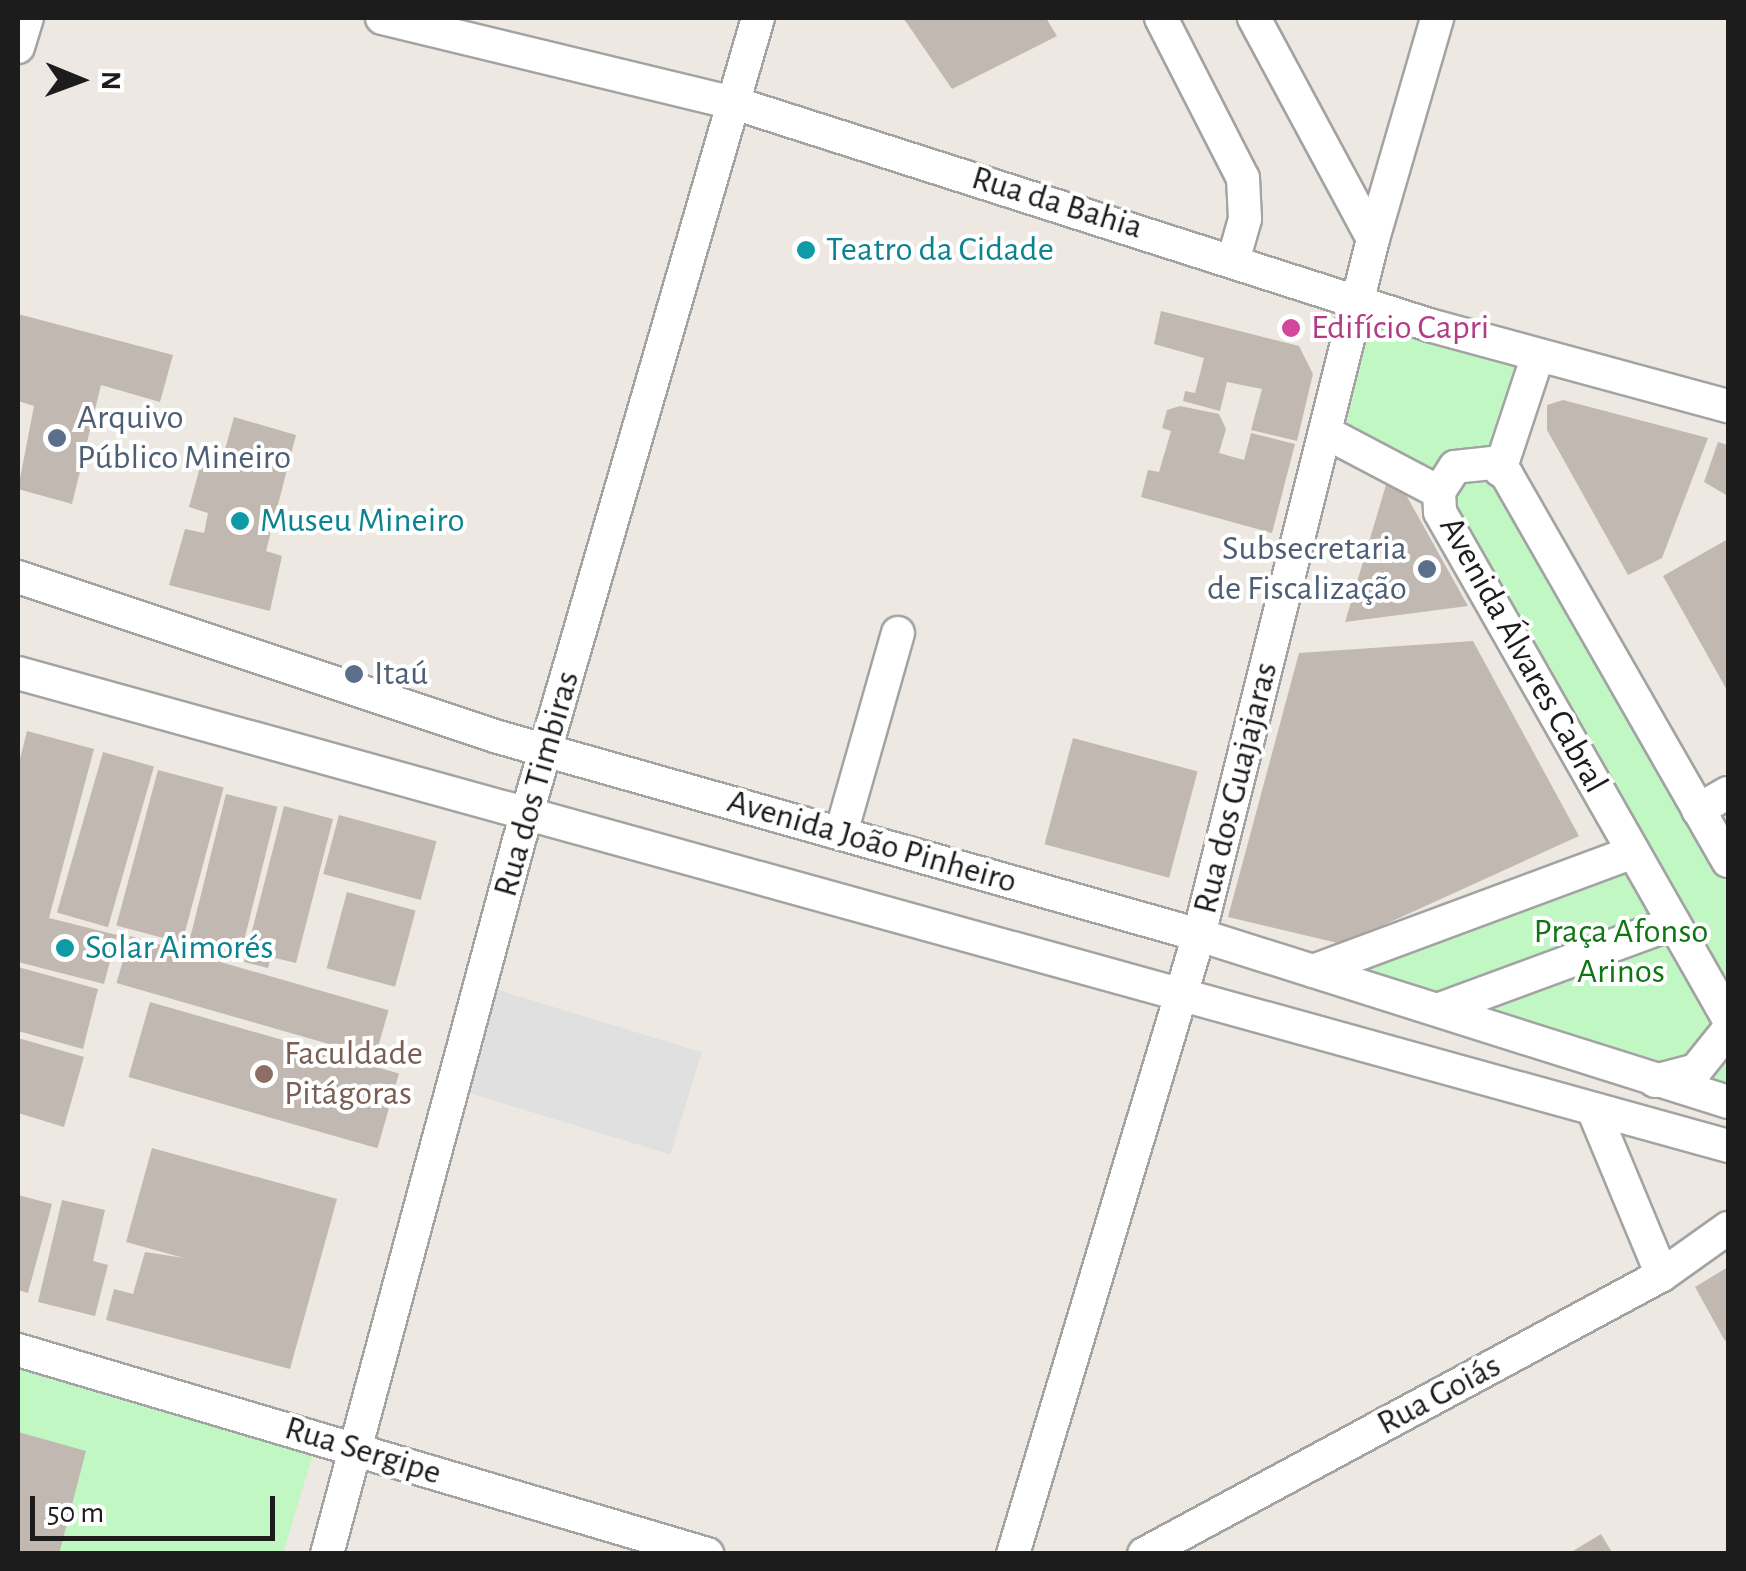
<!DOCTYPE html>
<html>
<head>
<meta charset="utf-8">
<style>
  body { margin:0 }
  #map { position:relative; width:1746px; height:1571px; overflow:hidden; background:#ede9e2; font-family:"Alegreya Sans",sans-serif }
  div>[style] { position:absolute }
  .park>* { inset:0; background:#c0f7c2 }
  .parking>* { inset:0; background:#e0e0e0; transform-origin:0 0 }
  .building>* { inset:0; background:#c1b8b2; transform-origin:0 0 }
  .roads { filter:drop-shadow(2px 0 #a3a3a3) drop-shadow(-2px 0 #a3a3a3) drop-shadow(0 2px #a3a3a3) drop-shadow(0 -2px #a3a3a3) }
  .minor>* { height:32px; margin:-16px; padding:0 16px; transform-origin:16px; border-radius:16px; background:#fff }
  .dots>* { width:28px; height:28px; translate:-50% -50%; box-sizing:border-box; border:5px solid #fff; border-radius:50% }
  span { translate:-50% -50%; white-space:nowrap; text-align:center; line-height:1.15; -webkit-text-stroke:8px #fff; paint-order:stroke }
  .street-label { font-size:35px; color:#1c1c1c }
  .culture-label { font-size:35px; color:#0d838f }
  .left { translate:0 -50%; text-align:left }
  .hotel-label { font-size:35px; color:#b23c85 }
  .service-label { font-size:35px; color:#4e5e75 }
  .right { translate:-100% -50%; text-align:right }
  .park-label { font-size:35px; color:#107513 }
  .education-label { font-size:35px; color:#785e54 }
  .frame { position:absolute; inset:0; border:20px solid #1c1c1c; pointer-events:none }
  .north { position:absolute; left:30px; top:30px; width:100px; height:100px; -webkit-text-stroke:8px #fff; paint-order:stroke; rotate:91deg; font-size:28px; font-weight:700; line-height:40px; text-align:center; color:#1c1c1c }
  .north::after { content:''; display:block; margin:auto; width:35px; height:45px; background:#1c1c1c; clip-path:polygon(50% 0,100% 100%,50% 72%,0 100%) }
  .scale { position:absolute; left:30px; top:1496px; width:245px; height:45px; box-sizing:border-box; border:5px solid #1c1c1c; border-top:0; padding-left:12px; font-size:30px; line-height:35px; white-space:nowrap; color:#1c1c1c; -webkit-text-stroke:8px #fff; paint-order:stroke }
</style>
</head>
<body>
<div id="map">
  <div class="park">
    <i style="clip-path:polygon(1359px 301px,1553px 359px,1507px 475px,1691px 797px,1728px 776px,1728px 1091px,1298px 966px,1626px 839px,1440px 512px,1325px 437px)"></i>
    <i style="clip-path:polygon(18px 1350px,318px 1438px,283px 1553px,18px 1553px)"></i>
  </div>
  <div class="parking">
    <i style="left:498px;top:990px;width:213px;height:107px;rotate:17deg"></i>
  </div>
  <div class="building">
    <i style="clip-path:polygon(1046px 18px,1057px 36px,952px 89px,904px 19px)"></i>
    <i style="clip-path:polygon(1161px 311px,1299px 346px,1313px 374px,1297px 441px,1251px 430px,1262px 389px,1227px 382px,1220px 411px,1183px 401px,1185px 391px,1195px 393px,1204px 358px,1154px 344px)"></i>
    <i style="clip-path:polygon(18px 314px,173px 355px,160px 402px,101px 385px,72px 504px,18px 489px,34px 406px,18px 401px)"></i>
    <i style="clip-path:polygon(1563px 400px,1708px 438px,1662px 558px,1628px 575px,1547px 430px,1547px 405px)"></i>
    <i style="clip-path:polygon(1180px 406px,1219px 414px,1226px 429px,1219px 453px,1244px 460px,1251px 433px,1295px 444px,1272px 533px,1141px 497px,1148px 470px,1159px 472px,1171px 431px,1162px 428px,1167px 410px)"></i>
    <i style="clip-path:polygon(234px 417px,296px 435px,266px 551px,282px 556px,270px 611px,169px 585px,185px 529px,204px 533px,208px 513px,189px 507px,205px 449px,224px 453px)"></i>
    <i style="clip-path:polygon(1718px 442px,1728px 445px,1728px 496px,1704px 482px)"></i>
    <i style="clip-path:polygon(1400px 484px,1468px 606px,1345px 622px,1386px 485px)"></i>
    <i style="clip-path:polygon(1728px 539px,1728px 692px,1663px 576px)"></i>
    <i style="clip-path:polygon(1473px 641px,1579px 836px,1342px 944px,1228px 917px,1299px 653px)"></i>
    <i style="clip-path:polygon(27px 731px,94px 749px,49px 918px,117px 935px,104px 984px,18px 962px,18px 767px)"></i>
    <i style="left:1073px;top:738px;width:129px;height:110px;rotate:15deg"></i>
    <i style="left:103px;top:752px;width:53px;height:167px;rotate:16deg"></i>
    <i style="left:158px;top:770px;width:68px;height:161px;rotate:15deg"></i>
    <i style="left:226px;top:794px;width:53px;height:156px;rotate:14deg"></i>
    <i style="clip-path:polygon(284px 806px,333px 819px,296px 963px,271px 957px,268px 968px,244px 962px)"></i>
    <i style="left:339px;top:815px;width:101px;height:61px;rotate:15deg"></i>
    <i style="left:347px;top:892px;width:71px;height:79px;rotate:15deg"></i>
    <i style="left:130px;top:936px;width:269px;height:49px;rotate:16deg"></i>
    <i style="clip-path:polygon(18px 967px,98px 989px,83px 1049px,18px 1031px)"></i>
    <i style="left:150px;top:1002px;width:259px;height:78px;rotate:16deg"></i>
    <i style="clip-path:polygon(18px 1038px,84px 1057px,64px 1127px,18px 1113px)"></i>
    <i style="clip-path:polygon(152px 1148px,337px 1199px,290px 1369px,106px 1320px,114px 1289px,133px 1294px,145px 1252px,184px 1258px,126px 1242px)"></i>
    <i style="clip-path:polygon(18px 1195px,52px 1204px,28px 1293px,18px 1290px)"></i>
    <i style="clip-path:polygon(62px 1200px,105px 1210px,93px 1261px,108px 1265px,95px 1316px,38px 1302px)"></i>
    <i style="clip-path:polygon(1728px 1267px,1728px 1339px,1725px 1341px,1695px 1287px)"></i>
    <i style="clip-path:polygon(18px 1432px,86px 1451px,59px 1554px,18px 1554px)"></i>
    <i style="clip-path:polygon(1601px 1534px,1613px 1554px,1568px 1554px)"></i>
  </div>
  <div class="roads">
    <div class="minor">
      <i style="left:382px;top:18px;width:362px;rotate:13.6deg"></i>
      <i style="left:734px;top:103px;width:730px;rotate:17.71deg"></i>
      <i style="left:1429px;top:325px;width:310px;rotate:15.2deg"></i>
      <i style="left:1161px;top:18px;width:180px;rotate:62.9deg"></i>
      <i style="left:1243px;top:178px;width:41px;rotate:87.2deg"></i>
      <i style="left:1245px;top:219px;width:41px;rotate:105.8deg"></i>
      <i style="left:1254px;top:18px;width:251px;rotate:61.7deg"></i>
      <i style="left:18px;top:47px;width:30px;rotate:-73deg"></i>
      <i style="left:1325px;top:432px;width:129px;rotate:27.8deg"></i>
      <i style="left:1500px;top:470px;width:121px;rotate:-71.7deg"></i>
      <i style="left:18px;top:577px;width:506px;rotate:18.43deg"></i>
      <i style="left:498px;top:737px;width:728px;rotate:15.77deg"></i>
      <i style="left:1199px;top:935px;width:555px;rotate:17.52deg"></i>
      <i style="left:18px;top:673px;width:1774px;rotate:15.46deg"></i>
      <i style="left:1698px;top:810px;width:34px;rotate:-30deg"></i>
      <i style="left:841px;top:833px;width:208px;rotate:-74.1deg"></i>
      <i style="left:1728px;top:861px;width:445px;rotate:-119.8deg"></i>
      <i style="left:1507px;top:475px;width:19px;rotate:-141deg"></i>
      <i style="left:1492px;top:463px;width:37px;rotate:174deg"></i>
      <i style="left:1455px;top:467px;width:30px;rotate:123deg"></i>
      <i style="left:1439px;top:492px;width:20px;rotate:87deg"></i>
      <i style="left:1440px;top:512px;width:582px;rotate:60.35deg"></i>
      <i style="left:1313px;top:971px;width:341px;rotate:-20.4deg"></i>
      <i style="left:1440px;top:1009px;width:249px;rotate:-20.2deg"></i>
      <i style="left:1655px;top:1081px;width:42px;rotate:-15deg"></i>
      <i style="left:1696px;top:1070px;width:51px;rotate:-51.3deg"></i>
      <i style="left:1595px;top:1114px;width:174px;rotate:67.4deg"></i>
      <i style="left:18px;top:1350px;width:719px;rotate:16.49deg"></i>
      <i style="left:327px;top:1554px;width:735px;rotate:-74.94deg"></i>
      <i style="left:518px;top:844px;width:860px;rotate:-73.8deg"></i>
      <i style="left:1013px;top:1554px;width:646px;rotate:-73.28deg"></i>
      <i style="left:1199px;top:935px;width:717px;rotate:-75.96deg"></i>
      <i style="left:1373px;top:239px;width:230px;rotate:-73.8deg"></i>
      <i style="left:1144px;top:1554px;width:588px;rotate:-28.31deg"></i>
      <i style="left:1662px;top:1275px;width:81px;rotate:-35.5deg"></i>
    </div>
  </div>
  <div class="dots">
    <i style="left:806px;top:250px;background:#0f9aa8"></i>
    <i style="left:1291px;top:328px;background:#d1479c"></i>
    <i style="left:57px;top:438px;background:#5c6f8a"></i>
    <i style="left:240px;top:521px;background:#0f9aa8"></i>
    <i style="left:1427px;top:569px;background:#5c6f8a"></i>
    <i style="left:354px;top:674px;background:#5c6f8a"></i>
    <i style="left:65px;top:948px;background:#0f9aa8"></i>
    <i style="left:264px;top:1074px;background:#8d6e63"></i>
  </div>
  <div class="street-label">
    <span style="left:1057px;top:203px;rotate:17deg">Rua da Bahia</span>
    <span style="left:1523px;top:655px;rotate:61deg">Avenida Álvares Cabral</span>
    <span style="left:537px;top:784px;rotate:-74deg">Rua dos Timbiras</span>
    <span style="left:1236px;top:788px;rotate:-76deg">Rua dos Guajajaras</span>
    <span style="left:872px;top:842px;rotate:16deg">Avenida João Pinheiro</span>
    <span style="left:1439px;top:1395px;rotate:-28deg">Rua Goiás</span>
    <span style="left:363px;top:1451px;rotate:17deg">Rua Sergipe</span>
  </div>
  <div class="culture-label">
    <span class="left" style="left:826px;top:250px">Teatro da Cidade</span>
    <span class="left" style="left:260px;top:521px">Museu Mineiro</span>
    <span class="left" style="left:85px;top:948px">Solar Aimorés</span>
  </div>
  <div class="hotel-label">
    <span class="left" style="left:1311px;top:328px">Edifício Capri</span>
  </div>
  <div class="service-label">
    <span class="left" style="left:77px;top:438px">Arquivo<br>Público Mineiro</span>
    <span class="right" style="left:1407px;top:569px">Subsecretaria<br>de Fiscalização</span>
    <span class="left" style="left:374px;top:674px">Itaú</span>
  </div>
  <div class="park-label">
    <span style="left:1621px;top:952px">Praça Afonso<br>Arinos</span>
  </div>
  <div class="education-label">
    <span class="left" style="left:284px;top:1074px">Faculdade<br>Pitágoras</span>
  </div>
  <div class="frame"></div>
  <div class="north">N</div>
  <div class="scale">50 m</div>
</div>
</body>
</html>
